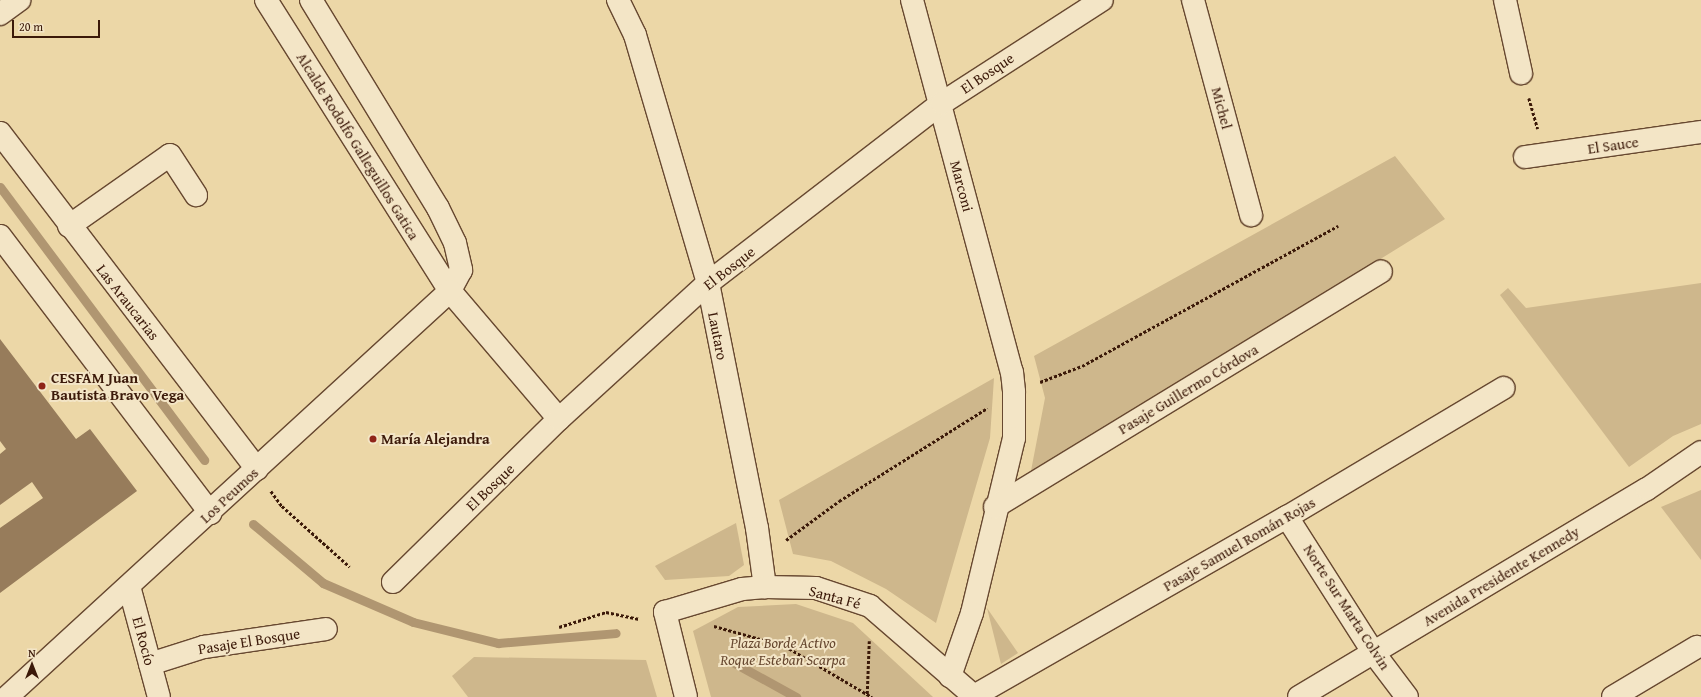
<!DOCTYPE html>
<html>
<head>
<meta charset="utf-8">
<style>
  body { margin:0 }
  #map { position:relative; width:1701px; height:697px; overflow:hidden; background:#ecd7a7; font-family:"Gentium Book Plus",serif }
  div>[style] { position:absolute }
  .green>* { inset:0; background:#ceb78c }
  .stream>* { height:9px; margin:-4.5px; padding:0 4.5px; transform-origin:4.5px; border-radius:4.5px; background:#b09671 }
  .building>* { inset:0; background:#977c5b }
  .path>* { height:2.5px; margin-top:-1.25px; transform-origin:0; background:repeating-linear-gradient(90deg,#3b1909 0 3px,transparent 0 5px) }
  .roads { filter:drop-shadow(1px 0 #674830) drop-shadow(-1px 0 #674830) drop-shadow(0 1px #674830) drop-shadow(0 -1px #674830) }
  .minor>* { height:22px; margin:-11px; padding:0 11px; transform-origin:11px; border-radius:11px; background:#f3e5c6 }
  .tertiary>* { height:22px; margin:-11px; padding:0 11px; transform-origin:11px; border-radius:11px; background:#f3e5c6 }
  .dots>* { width:11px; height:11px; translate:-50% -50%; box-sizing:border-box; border:2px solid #f3e5c6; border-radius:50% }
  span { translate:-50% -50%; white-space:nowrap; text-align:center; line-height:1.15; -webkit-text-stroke:4px #f3e5c6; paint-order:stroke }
  .street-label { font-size:15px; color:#3b1909 }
  .poi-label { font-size:15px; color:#3b1909; font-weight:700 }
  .left { translate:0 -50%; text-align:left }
  .park-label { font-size:15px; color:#674830; font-style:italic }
  .north { position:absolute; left:12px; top:645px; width:40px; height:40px; -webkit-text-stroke:3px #f3e5c6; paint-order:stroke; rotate:0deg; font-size:11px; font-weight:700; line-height:16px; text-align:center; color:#3b1909 }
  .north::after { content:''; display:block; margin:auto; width:14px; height:18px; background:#3b1909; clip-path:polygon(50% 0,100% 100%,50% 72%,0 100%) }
  .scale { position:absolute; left:12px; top:20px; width:88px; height:18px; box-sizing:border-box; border:2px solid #3b1909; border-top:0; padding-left:5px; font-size:12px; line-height:14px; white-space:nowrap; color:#3b1909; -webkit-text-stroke:3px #f3e5c6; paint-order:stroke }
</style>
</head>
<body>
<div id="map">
  <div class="green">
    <i style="clip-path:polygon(1395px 156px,1445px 219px,1030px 476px,1045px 398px,1034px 356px)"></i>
    <i style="clip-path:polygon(1701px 283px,1701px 424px,1673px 436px,1629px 467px,1500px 295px,1508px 288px,1526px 308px)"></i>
    <i style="clip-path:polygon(994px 378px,990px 438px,936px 623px,886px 589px,831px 561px,793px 554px,779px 500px)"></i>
    <i style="clip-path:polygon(1701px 490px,1701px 560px,1661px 507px)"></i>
    <i style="clip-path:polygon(736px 523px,744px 565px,729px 576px,665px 580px,655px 566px)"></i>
    <i style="clip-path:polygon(796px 604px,853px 623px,933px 697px,711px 697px,693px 631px,738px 607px)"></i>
    <i style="clip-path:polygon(987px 608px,1018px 653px,1001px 664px)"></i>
    <i style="clip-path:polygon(474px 657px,646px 660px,657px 697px,468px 697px,452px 676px)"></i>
  </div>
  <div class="stream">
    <i style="left:0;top:187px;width:341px;rotate:53.2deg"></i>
    <i style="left:253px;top:524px;width:92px;rotate:40.1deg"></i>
    <i style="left:323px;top:583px;width:98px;rotate:23.4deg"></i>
    <i style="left:413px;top:622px;width:88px;rotate:13.9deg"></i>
    <i style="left:498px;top:643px;width:118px;rotate:-4.8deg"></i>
    <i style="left:729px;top:660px;width:77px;rotate:28.9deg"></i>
  </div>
  <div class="building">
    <i style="clip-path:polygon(0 339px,76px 439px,90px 429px,137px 491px,0 593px,0 528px,43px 498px,32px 482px,0 505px,0 454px,6px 449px,0 441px)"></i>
  </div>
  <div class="path">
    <i style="left:1529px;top:98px;width:32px;rotate:74deg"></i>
    <i style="left:1040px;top:382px;width:45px;rotate:-20.9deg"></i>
    <i style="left:1082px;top:366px;width:292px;rotate:-28.7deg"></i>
    <i style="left:271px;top:491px;width:19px;rotate:54deg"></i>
    <i style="left:282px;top:506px;width:91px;rotate:41.9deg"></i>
    <i style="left:786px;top:540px;width:66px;rotate:-36.3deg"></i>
    <i style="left:839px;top:501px;width:175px;rotate:-32.1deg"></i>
    <i style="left:714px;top:626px;width:74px;rotate:15.7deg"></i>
    <i style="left:785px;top:646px;width:101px;rotate:30.4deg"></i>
    <i style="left:559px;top:627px;width:49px;rotate:-17.7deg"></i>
    <i style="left:606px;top:612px;width:34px;rotate:12deg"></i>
    <i style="left:867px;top:694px;width:53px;rotate:-87.8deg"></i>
  </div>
  <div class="roads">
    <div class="minor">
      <i style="left:311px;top:0;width:244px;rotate:58.6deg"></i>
      <i style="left:438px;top:208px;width:39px;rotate:64deg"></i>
      <i style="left:455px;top:243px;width:28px;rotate:77deg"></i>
      <i style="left:461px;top:270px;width:24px;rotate:118deg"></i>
      <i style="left:618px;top:0;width:39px;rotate:64deg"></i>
      <i style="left:635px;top:35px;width:259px;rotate:73.6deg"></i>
      <i style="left:912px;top:0;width:385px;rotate:75deg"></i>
      <i style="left:1012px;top:372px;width:20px;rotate:84deg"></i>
      <i style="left:1014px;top:392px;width:46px;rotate:90deg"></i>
      <i style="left:1014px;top:438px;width:180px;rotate:103.5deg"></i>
      <i style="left:972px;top:613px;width:67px;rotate:109.2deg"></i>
      <i style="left:1193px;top:0;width:223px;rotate:74.9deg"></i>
      <i style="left:1505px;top:0;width:75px;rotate:77.6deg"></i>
      <i style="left:0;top:14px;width:24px;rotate:-36deg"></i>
      <i style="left:1525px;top:157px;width:178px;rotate:-8.1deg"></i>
      <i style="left:69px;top:226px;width:123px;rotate:-35.1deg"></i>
      <i style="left:170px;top:155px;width:48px;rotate:57deg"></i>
      <i style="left:995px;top:507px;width:452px;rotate:-31.4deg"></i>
      <i style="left:1287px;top:517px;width:160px;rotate:57.5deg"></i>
      <i style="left:1373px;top:652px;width:56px;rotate:52.9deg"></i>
      <i style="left:393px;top:582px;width:233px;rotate:-44.5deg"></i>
      <i style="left:129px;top:586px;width:115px;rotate:74.9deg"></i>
      <i style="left:150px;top:664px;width:57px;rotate:-17.5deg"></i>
      <i style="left:204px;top:647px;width:123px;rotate:-8.4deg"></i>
      <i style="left:974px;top:696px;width:361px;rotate:-29.8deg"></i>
      <i style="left:1287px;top:517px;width:252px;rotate:-30.8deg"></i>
      <i style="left:1613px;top:697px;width:98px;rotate:-30.8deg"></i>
    </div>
    <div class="tertiary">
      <i style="left:266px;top:0;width:344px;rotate:57.7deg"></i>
      <i style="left:450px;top:291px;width:168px;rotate:49.6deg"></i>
      <i style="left:559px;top:419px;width:202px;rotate:-42.4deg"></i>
      <i style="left:708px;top:283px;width:295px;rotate:-37.6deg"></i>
      <i style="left:942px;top:103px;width:190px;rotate:-32.8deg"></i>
      <i style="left:0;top:133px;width:423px;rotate:52.6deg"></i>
      <i style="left:0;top:236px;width:348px;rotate:52.8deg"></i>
      <i style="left:708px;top:283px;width:250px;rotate:78.7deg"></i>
      <i style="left:757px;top:528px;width:60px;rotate:82.3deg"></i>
      <i style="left:7px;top:697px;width:601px;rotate:-42.5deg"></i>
      <i style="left:686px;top:697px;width:88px;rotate:-103.9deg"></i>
      <i style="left:665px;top:612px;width:80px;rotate:-16.6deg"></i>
      <i style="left:742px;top:589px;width:23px;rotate:-5deg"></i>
      <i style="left:765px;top:587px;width:51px;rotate:1.1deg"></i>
      <i style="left:816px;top:588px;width:57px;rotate:18.4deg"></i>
      <i style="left:870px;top:606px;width:139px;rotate:40.9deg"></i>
      <i style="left:1299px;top:697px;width:405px;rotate:-30.9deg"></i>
      <i style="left:1647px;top:489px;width:65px;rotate:-34.4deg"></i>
    </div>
  </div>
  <div class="dots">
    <i style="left:42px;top:386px;background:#8f2418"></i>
    <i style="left:373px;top:439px;background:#8f2418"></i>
  </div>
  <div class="street-label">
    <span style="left:987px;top:73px;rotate:-34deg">El Bosque</span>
    <span style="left:1222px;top:108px;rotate:75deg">Michel</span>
    <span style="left:1613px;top:145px;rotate:-8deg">El Sauce</span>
    <span style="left:358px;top:146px;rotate:58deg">Alcalde Rodolfo Galleguillos Gatica</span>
    <span style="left:962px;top:186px;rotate:75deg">Marconi</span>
    <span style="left:729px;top:268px;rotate:-38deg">El Bosque</span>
    <span style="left:128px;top:302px;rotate:52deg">Las Araucarias</span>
    <span style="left:718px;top:336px;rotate:79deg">Lautaro</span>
    <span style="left:1188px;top:389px;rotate:-31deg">Pasaje Guillermo Córdova</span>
    <span style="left:490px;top:487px;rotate:-44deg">El Bosque</span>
    <span style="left:229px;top:495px;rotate:-43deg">Los Peumos</span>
    <span style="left:1239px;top:544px;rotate:-30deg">Pasaje Samuel Román Rojas</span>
    <span style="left:1501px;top:576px;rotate:-31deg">Avenida Presidente Kennedy</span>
    <span style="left:835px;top:597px;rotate:15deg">Santa Fé</span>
    <span style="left:1347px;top:607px;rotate:57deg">Norte Sur Marta Colvin</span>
    <span style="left:144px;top:641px;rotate:75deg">El Rocío</span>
    <span style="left:249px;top:641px;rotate:-9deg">Pasaje El Bosque</span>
  </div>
  <div class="poi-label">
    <span class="left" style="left:51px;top:386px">CESFAM Juan<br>Bautista Bravo Vega</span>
    <span class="left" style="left:381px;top:439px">María Alejandra</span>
  </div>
  <div class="park-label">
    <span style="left:783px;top:651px">Plaza Borde Activo<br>Roque Esteban Scarpa</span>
  </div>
  <div class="north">N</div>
  <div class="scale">20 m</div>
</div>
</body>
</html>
